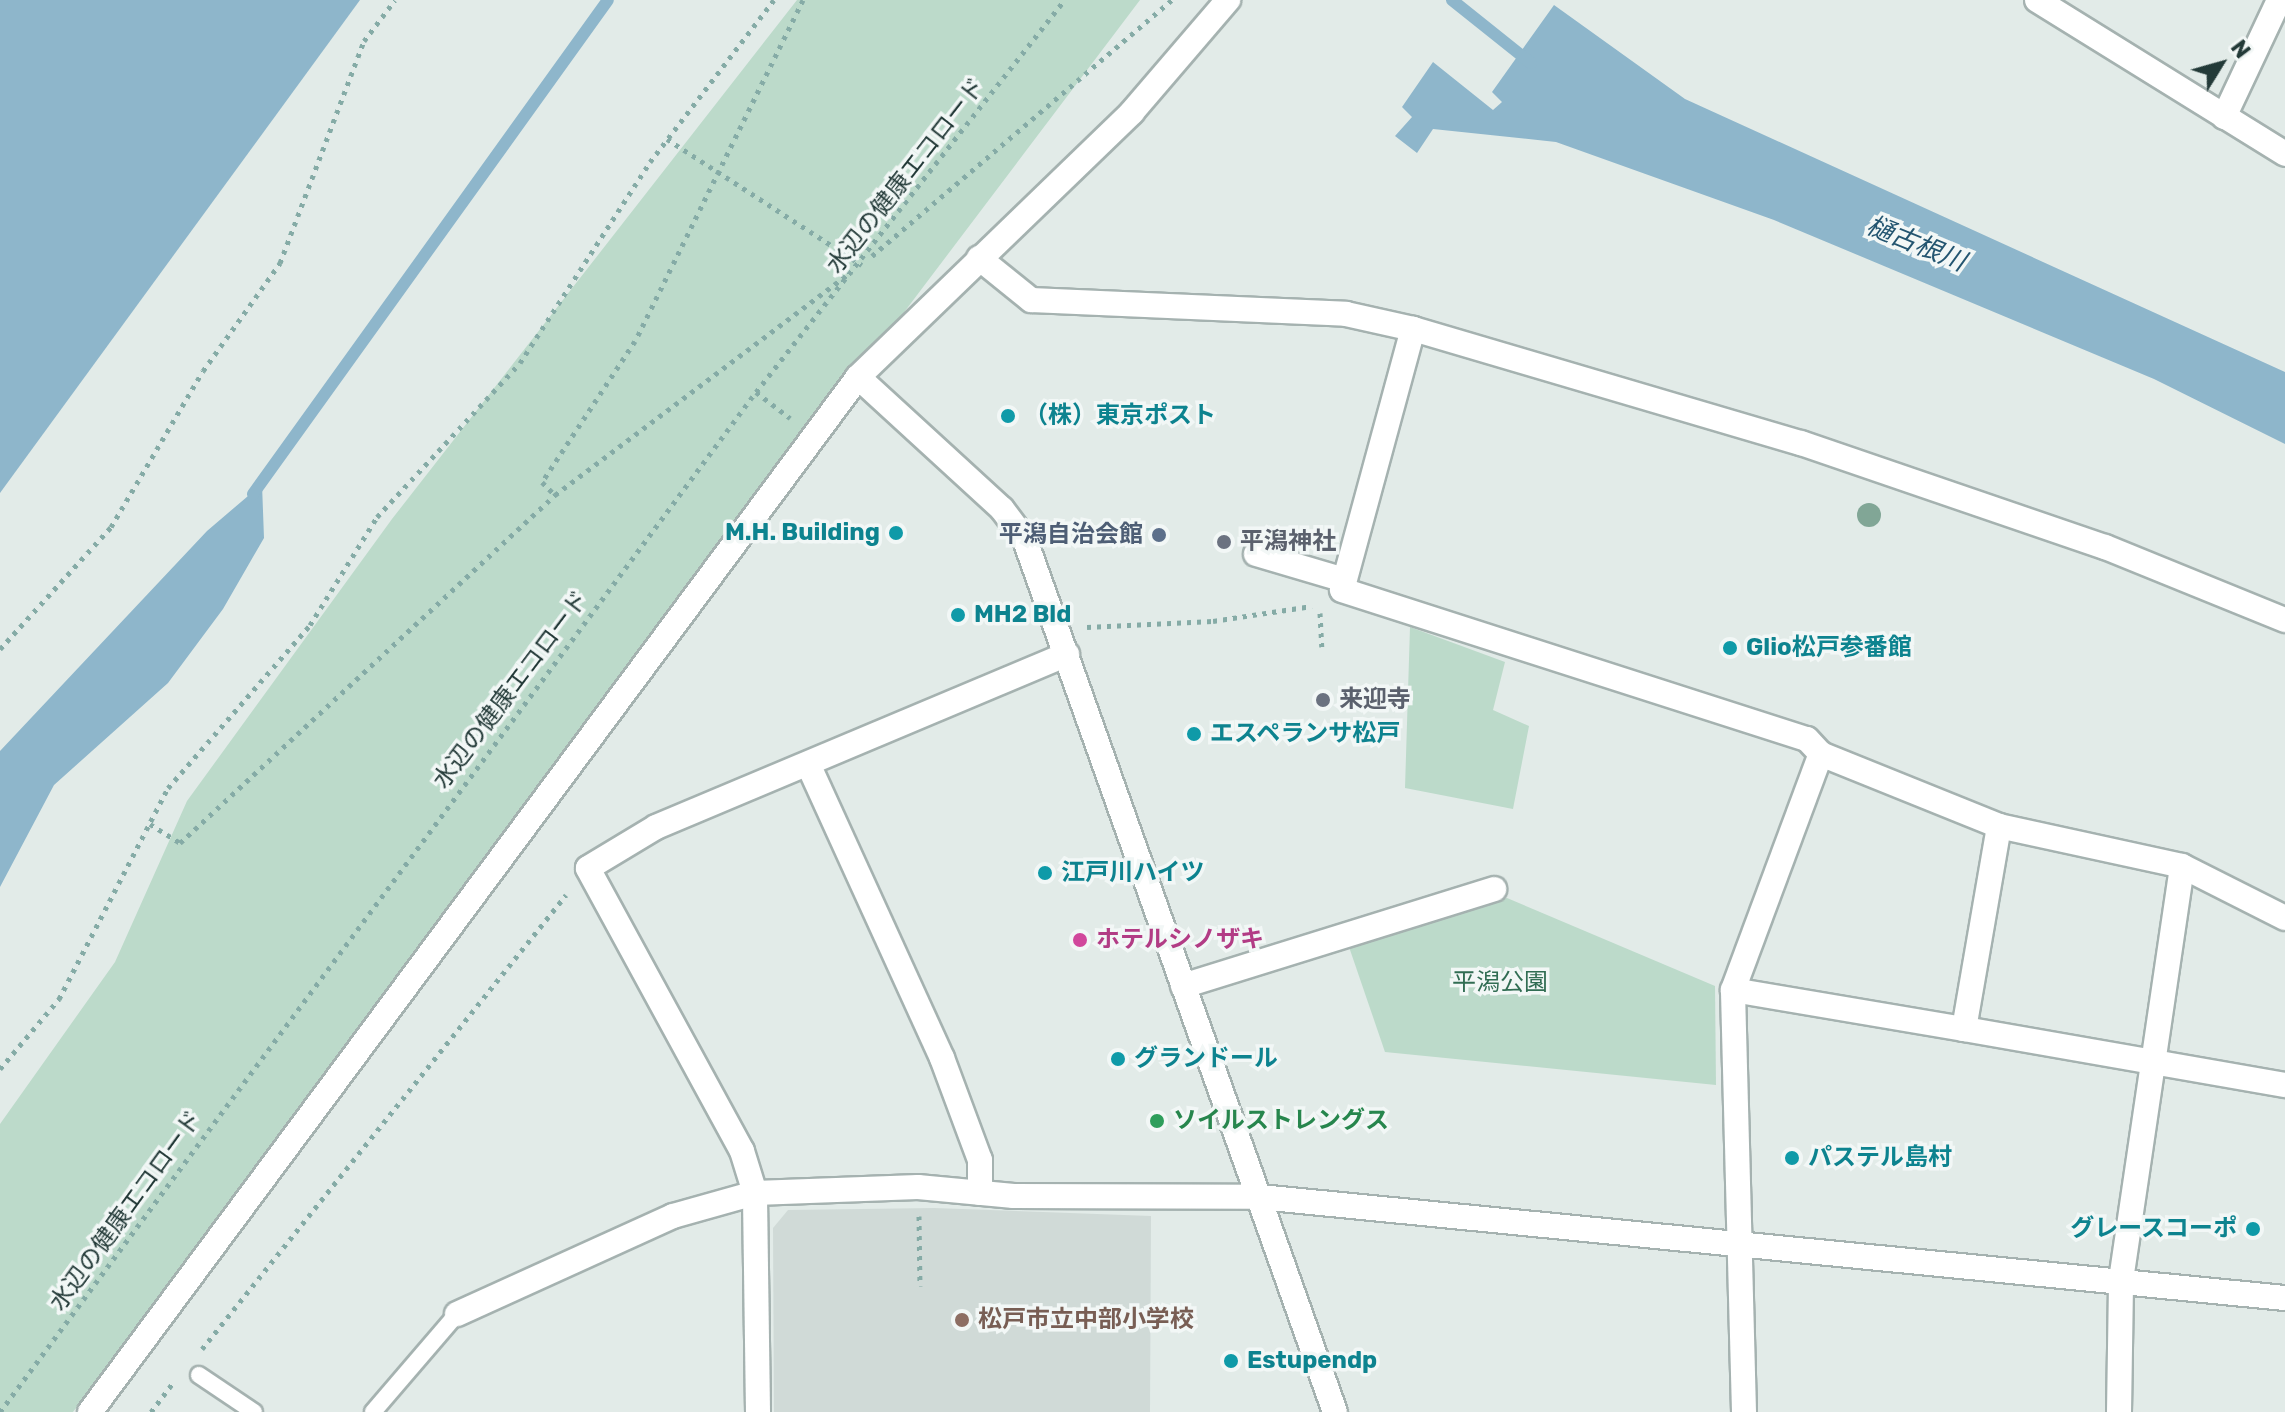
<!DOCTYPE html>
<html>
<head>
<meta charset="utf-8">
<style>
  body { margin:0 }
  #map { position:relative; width:2285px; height:1412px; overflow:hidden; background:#e2ebe8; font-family:Rubik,"Noto Sans JP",sans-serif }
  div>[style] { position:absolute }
  .built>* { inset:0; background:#d0dad7 }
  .green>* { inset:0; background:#bcdaca }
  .water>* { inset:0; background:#8eb6cb }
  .stream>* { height:12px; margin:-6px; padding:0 6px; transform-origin:6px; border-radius:6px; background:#8eb6cb }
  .path>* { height:5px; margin-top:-2.5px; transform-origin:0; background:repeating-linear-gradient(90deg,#85aba6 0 4px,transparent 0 10px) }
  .roads { filter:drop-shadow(2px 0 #a5b2b0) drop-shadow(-2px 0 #a5b2b0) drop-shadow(0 2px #a5b2b0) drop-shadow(0 -2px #a5b2b0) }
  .service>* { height:16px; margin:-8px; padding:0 8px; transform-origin:8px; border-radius:8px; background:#fff }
  .pedestrian>* { height:24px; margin:-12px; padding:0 12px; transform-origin:12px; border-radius:12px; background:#fff }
  .minor>* { height:24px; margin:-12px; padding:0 12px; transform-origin:12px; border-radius:12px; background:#fff }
  .tertiary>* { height:24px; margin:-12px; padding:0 12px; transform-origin:12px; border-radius:12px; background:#fff }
  .trees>* { width:24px; height:24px; margin:-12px; border-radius:50%; background:#81a696 }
  .dots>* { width:22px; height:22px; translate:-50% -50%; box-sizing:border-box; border:4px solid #f2f7f6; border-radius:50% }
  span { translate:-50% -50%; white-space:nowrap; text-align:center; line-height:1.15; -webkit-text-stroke:7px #f2f7f6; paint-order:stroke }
  .street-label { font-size:24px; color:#233a38 }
  .culture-label { font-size:24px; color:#0d838f; font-weight:700 }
  .left { translate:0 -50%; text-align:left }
  .right { translate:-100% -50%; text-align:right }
  .service-label { font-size:24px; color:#4e5e75; font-weight:700 }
  .worship-label { font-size:24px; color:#5b616d; font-weight:700 }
  .hotel-label { font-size:24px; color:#b23c85; font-weight:700 }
  .park-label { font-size:24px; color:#316d53 }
  .leisure-label { font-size:24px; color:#27864d; font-weight:700 }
  .education-label { font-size:24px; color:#785e54; font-weight:700 }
  .water-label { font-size:26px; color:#235570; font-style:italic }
  .north { position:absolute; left:2181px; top:24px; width:80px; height:80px; -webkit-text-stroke:6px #f2f7f6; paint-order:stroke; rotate:53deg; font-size:22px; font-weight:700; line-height:32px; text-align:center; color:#233a38 }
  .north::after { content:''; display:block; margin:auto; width:28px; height:36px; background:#233a38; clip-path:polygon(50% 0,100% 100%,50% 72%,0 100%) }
</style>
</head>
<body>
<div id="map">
  <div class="built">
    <i style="clip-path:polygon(934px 1208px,1151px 1216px,1150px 1412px,774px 1412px,773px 1228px,788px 1210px)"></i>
  </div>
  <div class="green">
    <i style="clip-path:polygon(797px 0,1140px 0,73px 1412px,0 1412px,0 1124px,115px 962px,187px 801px,392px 519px)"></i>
    <i style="clip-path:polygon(1410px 627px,1505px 662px,1493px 710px,1529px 726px,1513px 809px,1405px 788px)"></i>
    <i style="clip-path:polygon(1507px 898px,1715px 986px,1716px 1085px,1385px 1052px,1348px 944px)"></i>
  </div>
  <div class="water">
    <i style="clip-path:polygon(0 0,360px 0,0 493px)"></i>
    <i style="clip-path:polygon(1554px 5px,1685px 99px,2285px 372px,2285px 444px,2154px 379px,1774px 220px,1556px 142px,1433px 129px,1417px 153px,1395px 136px,1412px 117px,1402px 107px,1433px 62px,1493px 110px,1502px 102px,1492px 92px)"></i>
    <i style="clip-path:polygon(262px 484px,264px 538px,223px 609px,168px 683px,54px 785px,0 887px,0 751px,207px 531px)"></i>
  </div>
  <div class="stream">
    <i style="left:1452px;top:0;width:101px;rotate:38.6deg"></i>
    <i style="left:253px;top:494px;width:608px;rotate:-54.3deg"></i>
  </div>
  <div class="path">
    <i style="left:803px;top:0;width:380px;rotate:116.2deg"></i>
    <i style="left:635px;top:341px;width:169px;rotate:123.4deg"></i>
    <i style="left:542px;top:482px;width:18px;rotate:45deg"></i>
    <i style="left:555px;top:495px;width:371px;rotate:-37deg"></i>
    <i style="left:667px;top:139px;width:232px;rotate:32.9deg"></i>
    <i style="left:872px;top:256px;width:394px;rotate:-40.5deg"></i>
    <i style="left:756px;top:392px;width:43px;rotate:37.4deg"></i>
    <i style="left:1320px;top:613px;width:34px;rotate:87deg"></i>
    <i style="left:1087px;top:627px;width:126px;rotate:-2.7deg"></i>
    <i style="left:1213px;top:621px;width:100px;rotate:-8.6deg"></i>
    <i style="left:0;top:649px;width:165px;rotate:-47.7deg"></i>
    <i style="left:111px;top:527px;width:181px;rotate:-59.5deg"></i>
    <i style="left:203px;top:371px;width:133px;rotate:-54.5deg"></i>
    <i style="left:280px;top:263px;width:237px;rotate:-69.3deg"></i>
    <i style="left:364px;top:41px;width:51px;rotate:-52.9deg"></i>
    <i style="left:150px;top:824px;width:36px;rotate:32deg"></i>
    <i style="left:180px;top:843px;width:512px;rotate:-42.86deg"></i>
    <i style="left:0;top:1069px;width:92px;rotate:-49.9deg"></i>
    <i style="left:59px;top:999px;width:237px;rotate:-62.7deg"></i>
    <i style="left:168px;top:788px;width:216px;rotate:-48.9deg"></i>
    <i style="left:310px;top:625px;width:127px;rotate:-58.2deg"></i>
    <i style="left:377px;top:517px;width:210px;rotate:-47.1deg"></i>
    <i style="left:520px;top:363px;width:239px;rotate:-57.1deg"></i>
    <i style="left:650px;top:162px;width:204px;rotate:-52.6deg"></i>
    <i style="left:919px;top:1216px;width:70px;rotate:89.2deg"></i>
    <i style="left:202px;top:1349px;width:582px;rotate:-51.28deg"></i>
    <i style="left:0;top:1412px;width:1270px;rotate:-53.46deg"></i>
    <i style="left:756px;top:392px;width:499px;rotate:-51.8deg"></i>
    <i style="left:151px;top:1412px;width:35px;rotate:-53deg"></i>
  </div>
  <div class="roads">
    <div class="service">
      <i style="left:199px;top:1375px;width:66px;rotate:33.9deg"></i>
      <i style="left:373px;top:1412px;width:129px;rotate:-49.4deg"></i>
    </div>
    <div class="pedestrian">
      <i style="left:1256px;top:554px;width:89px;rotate:16.4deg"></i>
    </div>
    <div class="minor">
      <i style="left:2224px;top:117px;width:129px;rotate:-64.8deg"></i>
      <i style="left:979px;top:258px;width:67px;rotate:38.9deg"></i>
      <i style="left:1031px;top:300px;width:315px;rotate:2.5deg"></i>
      <i style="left:1346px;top:314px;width:69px;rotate:12.6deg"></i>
      <i style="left:1413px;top:329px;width:404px;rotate:16.4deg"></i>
      <i style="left:1801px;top:443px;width:321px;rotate:18.9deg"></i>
      <i style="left:2105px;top:547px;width:194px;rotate:22.1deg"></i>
      <i style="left:1413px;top:329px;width:270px;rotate:105.2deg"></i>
      <i style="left:1342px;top:590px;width:488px;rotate:17.8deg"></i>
      <i style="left:1807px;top:739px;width:21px;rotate:47deg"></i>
      <i style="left:1821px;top:754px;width:192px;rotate:22deg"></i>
      <i style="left:1999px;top:826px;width:187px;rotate:12.3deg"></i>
      <i style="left:2182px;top:866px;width:115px;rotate:26.8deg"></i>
      <i style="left:808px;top:764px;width:323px;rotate:65.5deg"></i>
      <i style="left:942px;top:1058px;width:109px;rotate:69.6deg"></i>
      <i style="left:980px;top:1160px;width:33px;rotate:90deg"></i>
      <i style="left:1183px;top:986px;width:326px;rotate:-17.3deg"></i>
      <i style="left:1733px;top:990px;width:252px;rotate:-69.6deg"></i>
      <i style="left:1964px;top:1029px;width:326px;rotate:9.9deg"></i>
      <i style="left:457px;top:1314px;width:237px;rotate:-24.4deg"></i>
      <i style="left:673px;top:1216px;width:85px;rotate:-15.7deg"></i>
      <i style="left:755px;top:1193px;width:44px;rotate:-107.2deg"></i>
      <i style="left:742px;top:1151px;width:322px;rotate:-118.6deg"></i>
      <i style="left:588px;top:868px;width:79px;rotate:-31.1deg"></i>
      <i style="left:656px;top:827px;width:446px;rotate:-22.8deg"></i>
      <i style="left:758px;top:1412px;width:219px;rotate:-90.8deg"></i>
      <i style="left:755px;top:1193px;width:163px;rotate:-2.1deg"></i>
      <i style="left:918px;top:1187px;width:96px;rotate:5.4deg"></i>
      <i style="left:1014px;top:1196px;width:246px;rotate:0.2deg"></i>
      <i style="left:1744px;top:1412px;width:422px;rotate:-91.5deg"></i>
      <i style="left:1733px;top:990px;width:234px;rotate:9.6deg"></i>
      <i style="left:1964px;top:1029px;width:206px;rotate:-80.2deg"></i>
      <i style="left:2119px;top:1412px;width:132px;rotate:-89.1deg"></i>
      <i style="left:2121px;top:1280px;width:418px;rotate:-81.6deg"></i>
    </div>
    <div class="tertiary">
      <i style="left:2037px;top:0;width:292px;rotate:31.8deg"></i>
      <i style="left:858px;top:377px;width:195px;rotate:42.5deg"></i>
      <i style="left:1002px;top:509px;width:39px;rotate:53deg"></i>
      <i style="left:1025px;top:540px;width:925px;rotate:70.43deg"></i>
      <i style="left:1260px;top:1197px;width:1030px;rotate:5.63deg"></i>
      <i style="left:90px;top:1412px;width:1289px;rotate:-53.42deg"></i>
      <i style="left:858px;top:377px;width:381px;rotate:-44deg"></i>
      <i style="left:1132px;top:112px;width:148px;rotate:-49.4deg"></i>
    </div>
  </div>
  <div class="trees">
    <i style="left:1869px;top:515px"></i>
  </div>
  <div class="dots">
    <i style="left:1008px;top:416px;background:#0f9aa8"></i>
    <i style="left:896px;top:533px;background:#0f9aa8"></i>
    <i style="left:1159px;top:535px;background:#5c6f8a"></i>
    <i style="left:1224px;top:542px;background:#6b7280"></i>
    <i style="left:958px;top:615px;background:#0f9aa8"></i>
    <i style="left:1730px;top:648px;background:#0f9aa8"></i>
    <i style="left:1323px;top:700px;background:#6b7280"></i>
    <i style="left:1194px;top:734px;background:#0f9aa8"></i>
    <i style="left:1045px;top:873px;background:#0f9aa8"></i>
    <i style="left:1080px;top:940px;background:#d1479c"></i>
    <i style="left:1118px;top:1059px;background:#0f9aa8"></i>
    <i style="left:1157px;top:1121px;background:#2e9e5b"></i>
    <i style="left:1792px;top:1158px;background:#0f9aa8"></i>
    <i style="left:2253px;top:1229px;background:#0f9aa8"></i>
    <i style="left:962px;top:1320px;background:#8d6e63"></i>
    <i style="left:1231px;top:1361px;background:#0f9aa8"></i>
  </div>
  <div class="street-label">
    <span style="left:906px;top:176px;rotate:-52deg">水辺の健康エコロード</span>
    <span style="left:511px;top:690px;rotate:-53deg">水辺の健康エコロード</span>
    <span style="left:126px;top:1211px;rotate:-54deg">水辺の健康エコロード</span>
  </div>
  <div class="culture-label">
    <span class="left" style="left:1024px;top:416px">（株）東京ポスト</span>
    <span class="right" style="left:880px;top:533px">M.H. Building</span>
    <span class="left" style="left:974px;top:615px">MH2 Bld</span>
    <span class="left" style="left:1746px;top:648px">Glio松戸参番館</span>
    <span class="left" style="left:1210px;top:734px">エスペランサ松戸</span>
    <span class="left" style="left:1061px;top:873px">江戸川ハイツ</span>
    <span class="left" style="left:1134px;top:1059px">グランドール</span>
    <span class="left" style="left:1808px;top:1158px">パステル島村</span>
    <span class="right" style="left:2237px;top:1229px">グレースコーポ</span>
    <span class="left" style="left:1247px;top:1361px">Estupendp</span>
  </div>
  <div class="service-label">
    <span class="right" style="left:1143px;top:535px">平潟自治会館</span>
  </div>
  <div class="worship-label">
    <span class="left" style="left:1240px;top:542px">平潟神社</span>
    <span class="left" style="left:1339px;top:700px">来迎寺</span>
  </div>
  <div class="hotel-label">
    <span class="left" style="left:1096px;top:940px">ホテルシノザキ</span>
  </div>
  <div class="park-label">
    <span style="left:1500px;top:983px">平潟公園</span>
  </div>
  <div class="leisure-label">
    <span class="left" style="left:1173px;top:1121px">ソイルストレングス</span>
  </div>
  <div class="education-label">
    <span class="left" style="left:978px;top:1320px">松戸市立中部小学校</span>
  </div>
  <div class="water-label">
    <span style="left:1916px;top:244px;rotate:22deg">樋古根川</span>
  </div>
  <div class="north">N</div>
</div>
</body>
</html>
